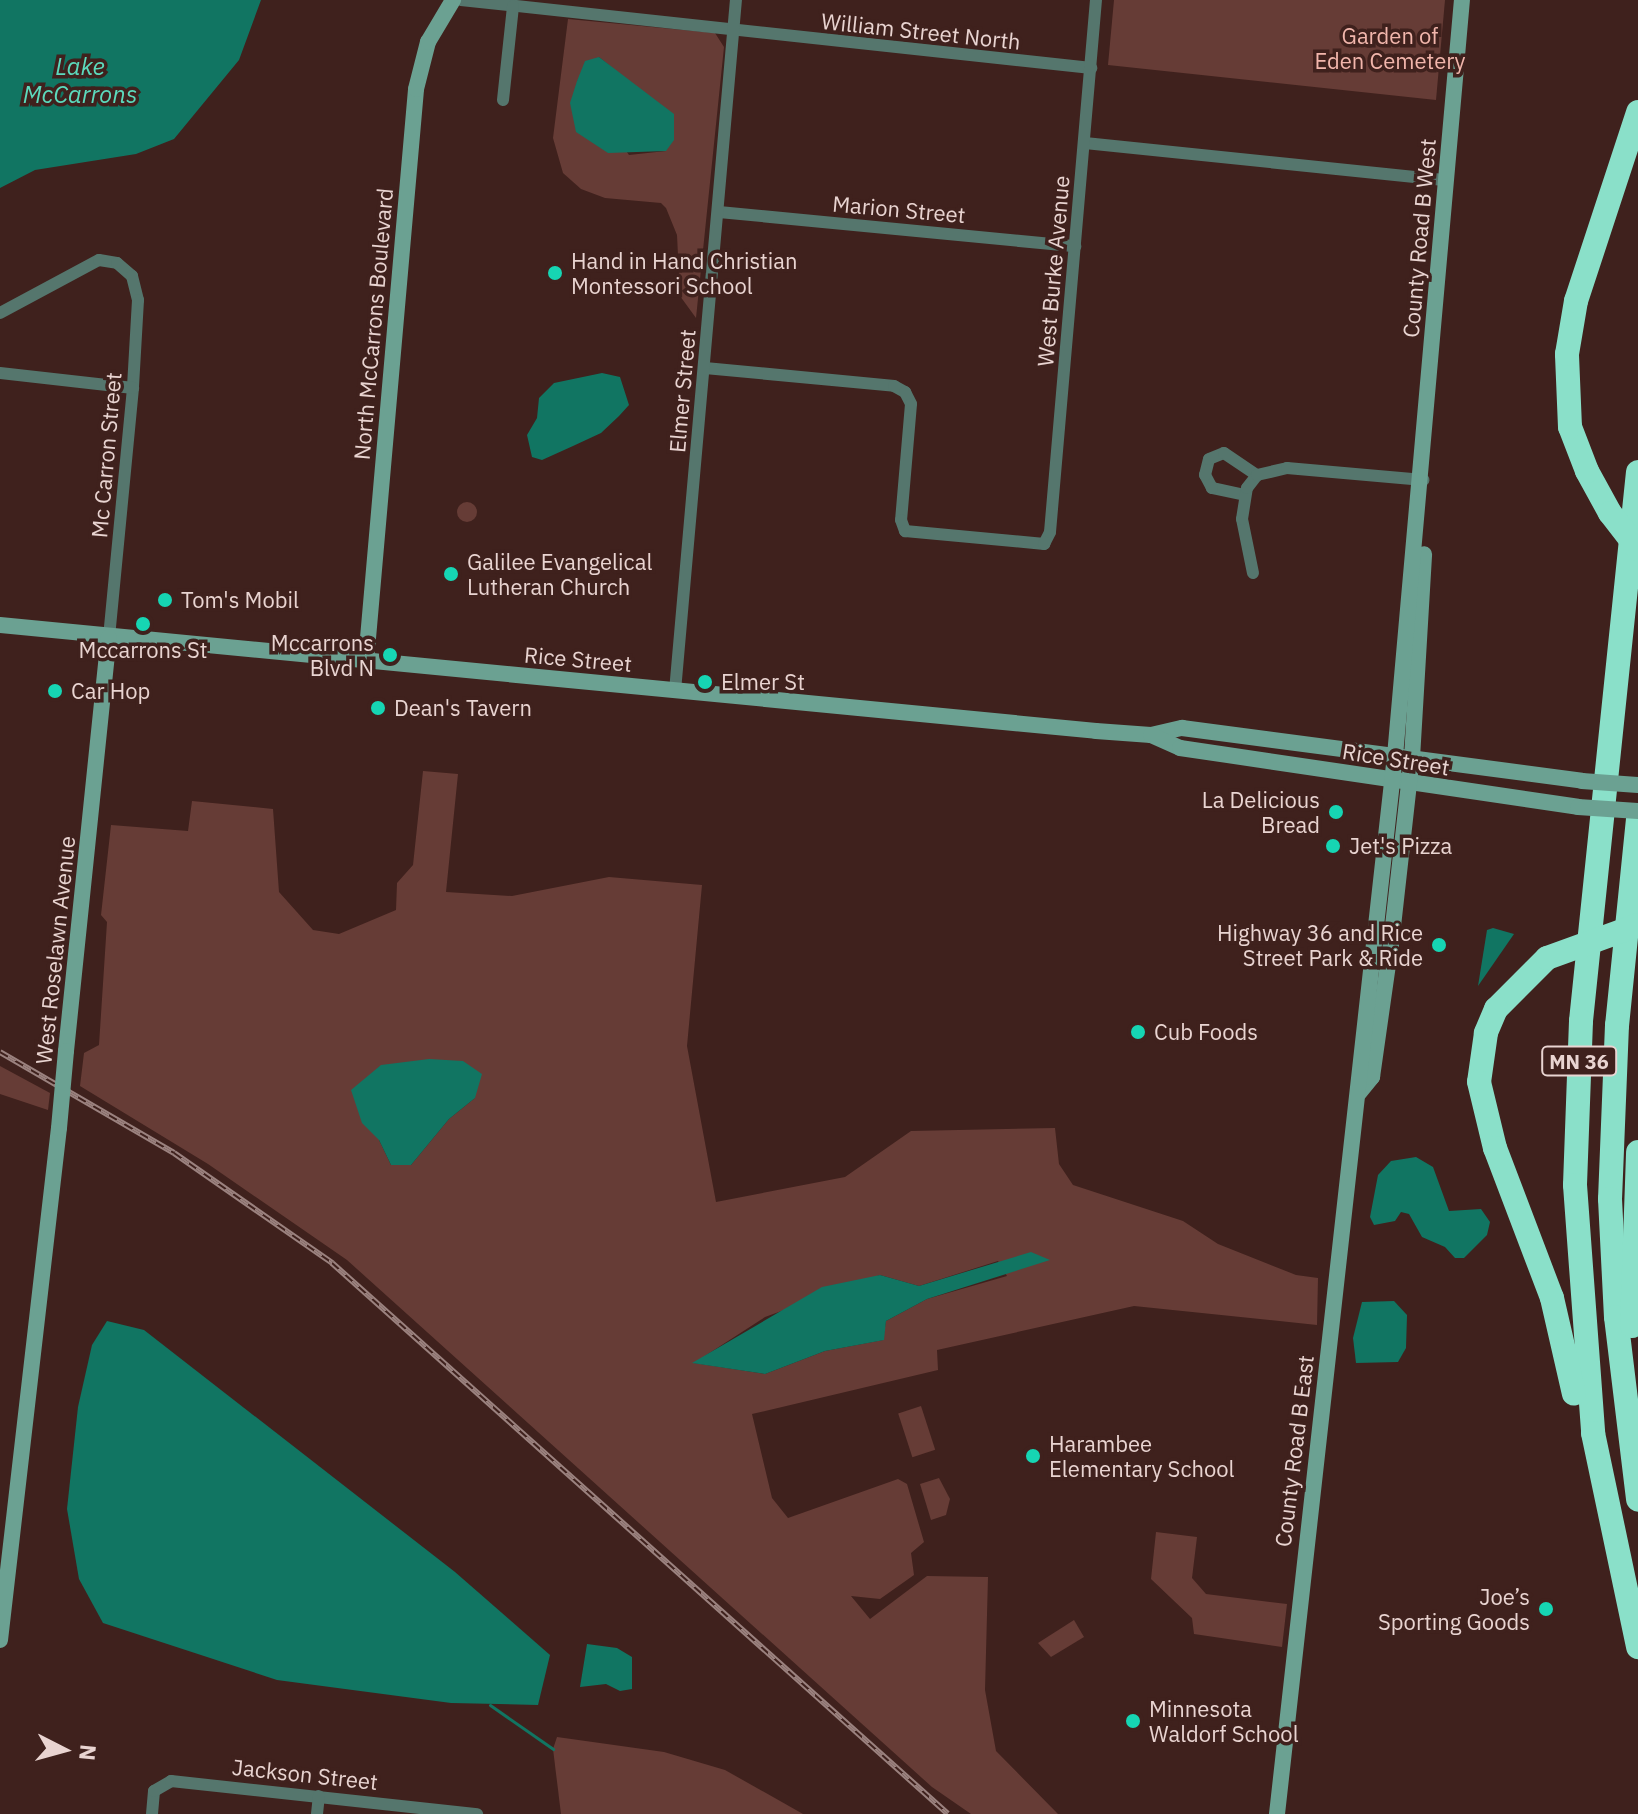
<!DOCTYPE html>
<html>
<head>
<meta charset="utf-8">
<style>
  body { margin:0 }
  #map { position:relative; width:1638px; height:1814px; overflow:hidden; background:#3f211d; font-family:"IBM Plex Sans",sans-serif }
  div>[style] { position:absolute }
  .green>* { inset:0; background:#663c36; transform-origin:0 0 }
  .round { border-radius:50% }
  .water>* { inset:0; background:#117562 }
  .stream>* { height:3px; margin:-1.5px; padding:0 1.5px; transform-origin:1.5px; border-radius:1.5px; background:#117562 }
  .street>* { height:12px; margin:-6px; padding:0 6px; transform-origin:6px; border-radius:6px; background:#55766d }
  .secondary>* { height:16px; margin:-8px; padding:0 8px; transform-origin:8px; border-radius:8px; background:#6ba192 }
  .highway>* { height:24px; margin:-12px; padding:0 12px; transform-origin:12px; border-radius:12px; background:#8ae0c9 }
  .rail>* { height:6px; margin-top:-3px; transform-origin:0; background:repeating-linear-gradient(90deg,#3f211d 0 9px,#9b827f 0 18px); box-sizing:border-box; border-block:2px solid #9b827f }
  .secondary-bridge>* { height:16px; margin:-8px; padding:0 8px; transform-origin:8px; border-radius:8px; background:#6ba192 }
  .highway-bridge>* { height:24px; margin:-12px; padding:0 12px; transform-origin:12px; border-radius:12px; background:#8ae0c9 }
  .dots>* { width:22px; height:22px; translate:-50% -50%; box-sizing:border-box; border:4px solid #3f211d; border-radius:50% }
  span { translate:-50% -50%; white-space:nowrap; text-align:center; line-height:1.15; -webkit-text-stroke:7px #3f211d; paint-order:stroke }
  .shield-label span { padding:2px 6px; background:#3f211d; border:2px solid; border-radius:6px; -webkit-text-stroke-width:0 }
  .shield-label { font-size:20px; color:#e9d4d1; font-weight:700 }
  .street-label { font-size:22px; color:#e9d4d1 }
  .park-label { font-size:22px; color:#f2b6ac }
  .poi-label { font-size:22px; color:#e9d4d1 }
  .left { translate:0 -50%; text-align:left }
  .right { translate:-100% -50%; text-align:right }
  .water-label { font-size:24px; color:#5cdabd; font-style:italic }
  .north { position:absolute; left:24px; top:1710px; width:80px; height:80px; -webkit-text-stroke:6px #3f211d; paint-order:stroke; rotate:96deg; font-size:22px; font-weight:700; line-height:32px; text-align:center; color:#e9d4d1 }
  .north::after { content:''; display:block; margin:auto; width:28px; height:36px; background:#e9d4d1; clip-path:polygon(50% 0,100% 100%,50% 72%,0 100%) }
</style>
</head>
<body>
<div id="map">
  <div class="green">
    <i style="clip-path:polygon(1114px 0,1445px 0,1436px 100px,1108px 65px)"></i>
    <i style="clip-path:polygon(evenodd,568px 19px,715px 33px,724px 47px,696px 318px,680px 296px,677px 235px,666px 208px,661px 203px,605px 198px,581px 189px,563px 173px,553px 138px,568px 19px,599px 57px,642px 92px,666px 151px,629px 155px,577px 81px,599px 57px)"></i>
    <i class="round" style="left:457px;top:502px;width:20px;height:20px"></i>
    <i style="clip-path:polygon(evenodd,423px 771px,458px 774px,446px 892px,512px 896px,609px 877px,702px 885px,687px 1046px,716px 1202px,845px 1177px,911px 1131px,1055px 1128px,1059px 1164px,1073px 1185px,1183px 1221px,1218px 1244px,1296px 1275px,1318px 1278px,1317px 1325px,1134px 1306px,937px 1350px,938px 1370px,752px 1414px,772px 1498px,788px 1518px,898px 1479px,907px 1484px,924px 1542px,911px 1553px,914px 1575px,880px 1599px,851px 1596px,870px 1619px,927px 1576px,988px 1577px,985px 1690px,996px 1751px,1058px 1814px,971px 1814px,932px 1787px,347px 1260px,208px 1164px,80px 1086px,84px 1053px,99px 1045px,107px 922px,101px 915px,111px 825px,188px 831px,192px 801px,273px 809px,279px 892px,313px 930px,339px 934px,396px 910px,397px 883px,413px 865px,423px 771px,475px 1098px,449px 1119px,411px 1165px,391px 1165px,379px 1140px,475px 1098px,423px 771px,998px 1261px,1007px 1276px,927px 1299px,886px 1321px,883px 1340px,825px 1351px,765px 1374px,694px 1363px,765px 1317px,880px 1275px,919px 1286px,998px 1261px)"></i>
    <i style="clip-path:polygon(0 1066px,50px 1093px,48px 1110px,0 1094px)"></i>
    <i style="left:921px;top:1406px;width:46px;height:24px;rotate:72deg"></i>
    <i style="clip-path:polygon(939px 1478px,950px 1499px,946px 1515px,931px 1520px,920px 1484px)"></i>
    <i style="clip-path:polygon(1156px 1532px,1197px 1537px,1192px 1578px,1206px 1594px,1287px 1604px,1282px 1647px,1194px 1634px,1192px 1618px,1151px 1579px)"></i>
    <i style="clip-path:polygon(1074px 1620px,1084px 1637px,1051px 1657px,1038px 1643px)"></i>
    <i style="clip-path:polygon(557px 1737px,664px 1752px,725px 1770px,803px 1814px,561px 1814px,553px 1749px)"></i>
  </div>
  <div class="water">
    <i style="clip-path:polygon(0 0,261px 0,239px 60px,174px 139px,136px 154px,35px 170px,0 188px)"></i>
    <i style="clip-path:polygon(599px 57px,674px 114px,674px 140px,666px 151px,608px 153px,576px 132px,570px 103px,577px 81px,585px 61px)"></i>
    <i style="clip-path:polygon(602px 373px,620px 377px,629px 405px,619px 416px,601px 433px,573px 446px,542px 460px,532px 457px,527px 435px,537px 418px,539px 398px,554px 383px)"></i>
    <i style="clip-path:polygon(1493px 928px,1514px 934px,1478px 986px,1487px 930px)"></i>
    <i style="clip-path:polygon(429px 1059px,463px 1061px,482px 1074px,475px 1098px,449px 1119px,411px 1165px,391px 1165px,379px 1140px,362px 1123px,351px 1090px,381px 1065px)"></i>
    <i style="clip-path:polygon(1416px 1157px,1433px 1167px,1449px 1211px,1481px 1209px,1490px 1222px,1487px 1235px,1464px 1258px,1455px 1258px,1445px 1247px,1422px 1237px,1409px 1214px,1401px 1212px,1395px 1221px,1374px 1225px,1370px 1217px,1378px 1175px,1391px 1161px)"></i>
    <i style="clip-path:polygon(1031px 1252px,1050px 1260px,927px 1299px,886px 1321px,884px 1340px,825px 1351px,765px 1374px,692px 1363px,822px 1287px,880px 1275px,919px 1286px)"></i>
    <i style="clip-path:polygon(1394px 1301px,1407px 1315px,1406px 1348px,1398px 1362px,1356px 1363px,1353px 1338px,1362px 1302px)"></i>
    <i style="clip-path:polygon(107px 1321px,144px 1330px,455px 1572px,550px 1655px,538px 1705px,451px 1703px,277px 1680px,103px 1623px,79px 1579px,67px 1509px,78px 1407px,92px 1345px)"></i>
    <i style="clip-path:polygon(587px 1644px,617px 1648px,632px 1657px,632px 1689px,620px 1691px,606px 1684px,580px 1687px)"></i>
  </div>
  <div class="stream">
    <i style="left:490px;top:1705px;width:77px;rotate:34.9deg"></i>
  </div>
  <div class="street">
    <i style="left:461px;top:0;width:634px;rotate:6.16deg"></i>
    <i style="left:503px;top:100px;width:94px;rotate:-83.9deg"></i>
    <i style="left:1085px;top:143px;width:363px;rotate:5.9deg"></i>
    <i style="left:719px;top:212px;width:358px;rotate:5.5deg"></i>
    <i style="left:0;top:313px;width:112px;rotate:-28.2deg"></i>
    <i style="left:99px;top:260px;width:18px;rotate:9deg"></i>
    <i style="left:117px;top:263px;width:20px;rotate:41deg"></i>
    <i style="left:132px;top:276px;width:25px;rotate:76deg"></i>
    <i style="left:138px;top:300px;width:88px;rotate:93.3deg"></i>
    <i style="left:133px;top:388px;width:250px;rotate:95.5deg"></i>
    <i style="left:705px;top:368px;width:190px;rotate:5.4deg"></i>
    <i style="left:894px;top:386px;width:13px;rotate:29deg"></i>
    <i style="left:905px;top:392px;width:13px;rotate:63deg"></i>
    <i style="left:911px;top:404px;width:116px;rotate:94.9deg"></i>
    <i style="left:901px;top:520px;width:12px;rotate:70deg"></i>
    <i style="left:905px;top:531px;width:140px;rotate:5.3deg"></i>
    <i style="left:1044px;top:544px;width:13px;rotate:-63deg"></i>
    <i style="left:1050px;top:532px;width:534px;rotate:-85.06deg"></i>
    <i style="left:0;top:373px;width:134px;rotate:6.4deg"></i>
    <i style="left:1245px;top:495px;width:34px;rotate:-168deg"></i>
    <i style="left:1212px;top:488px;width:15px;rotate:-118deg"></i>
    <i style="left:1205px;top:475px;width:16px;rotate:-76deg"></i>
    <i style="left:1209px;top:459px;width:16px;rotate:-22deg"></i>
    <i style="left:1224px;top:453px;width:40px;rotate:34deg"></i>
    <i style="left:1253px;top:573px;width:55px;rotate:-101.5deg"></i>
    <i style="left:1242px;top:519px;width:31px;rotate:-81deg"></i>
    <i style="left:1247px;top:488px;width:16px;rotate:-52deg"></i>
    <i style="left:1257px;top:475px;width:31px;rotate:-13deg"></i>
    <i style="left:1287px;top:468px;width:137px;rotate:5deg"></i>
    <i style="left:675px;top:691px;width:694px;rotate:-84.96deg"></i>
    <i style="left:152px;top:1814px;width:23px;rotate:-85deg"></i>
    <i style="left:154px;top:1791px;width:20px;rotate:-30deg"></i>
    <i style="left:171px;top:1781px;width:308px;rotate:6.2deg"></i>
    <i style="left:317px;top:1814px;width:18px;rotate:-84deg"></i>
  </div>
  <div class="secondary">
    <i style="left:0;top:625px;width:1101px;rotate:5.52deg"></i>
    <i style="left:1096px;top:731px;width:55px;rotate:4.2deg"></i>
    <i style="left:1151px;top:735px;width:32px;rotate:-13deg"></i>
    <i style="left:1182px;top:728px;width:403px;rotate:7.5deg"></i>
    <i style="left:366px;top:661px;width:574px;rotate:-85deg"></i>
    <i style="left:416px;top:89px;width:49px;rotate:-75.7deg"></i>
    <i style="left:428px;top:42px;width:49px;rotate:-59.2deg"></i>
    <i style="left:1151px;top:735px;width:32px;rotate:24deg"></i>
    <i style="left:1180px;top:748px;width:402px;rotate:8.4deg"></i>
    <i style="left:66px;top:1051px;width:416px;rotate:-84.1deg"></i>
    <i style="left:1359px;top:1093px;width:21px;rotate:-51deg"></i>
    <i style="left:1372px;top:1077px;width:134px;rotate:-81.9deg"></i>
    <i style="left:1391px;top:944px;width:187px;rotate:-83.6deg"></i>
    <i style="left:1412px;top:758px;width:204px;rotate:-86.6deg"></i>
    <i style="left:0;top:1640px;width:515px;rotate:-83.43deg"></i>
    <i style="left:1277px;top:1814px;width:1065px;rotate:-83.64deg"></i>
    <i style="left:1395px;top:756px;width:759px;rotate:-84.94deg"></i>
  </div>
  <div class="highway">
    <i style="left:1638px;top:472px;width:552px;rotate:95.93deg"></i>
    <i style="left:1581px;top:1021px;width:164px;rotate:92.1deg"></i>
    <i style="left:1575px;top:1185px;width:249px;rotate:85.8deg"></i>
    <i style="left:1593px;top:1433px;width:219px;rotate:78.1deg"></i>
    <i style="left:1610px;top:513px;width:48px;rotate:-118.7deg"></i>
    <i style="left:1587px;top:471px;width:47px;rotate:-111.1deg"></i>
    <i style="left:1570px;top:427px;width:73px;rotate:-92.4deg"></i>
    <i style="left:1567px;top:354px;width:54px;rotate:-80.4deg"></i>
    <i style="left:1576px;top:301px;width:199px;rotate:-71.8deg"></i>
    <i style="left:1638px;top:819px;width:207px;rotate:95.8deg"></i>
    <i style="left:1617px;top:1025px;width:174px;rotate:92.3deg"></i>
    <i style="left:1610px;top:1199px;width:118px;rotate:87.1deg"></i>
    <i style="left:1616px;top:1317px;width:184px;rotate:83.1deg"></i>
    <i style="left:1547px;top:958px;width:72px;rotate:135deg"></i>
    <i style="left:1496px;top:1009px;width:26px;rotate:113deg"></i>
    <i style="left:1486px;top:1033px;width:49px;rotate:98.1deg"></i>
    <i style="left:1479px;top:1082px;width:68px;rotate:76.4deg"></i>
    <i style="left:1495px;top:1148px;width:160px;rotate:69.2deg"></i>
    <i style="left:1552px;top:1298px;width:98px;rotate:77.1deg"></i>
    <i style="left:1632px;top:1326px;width:174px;rotate:-88deg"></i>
  </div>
  <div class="rail">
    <i style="left:0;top:1052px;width:201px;rotate:30.1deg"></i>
    <i style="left:174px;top:1153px;width:193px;rotate:34.8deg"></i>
    <i style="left:332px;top:1263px;width:826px;rotate:41.81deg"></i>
  </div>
  <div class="secondary-bridge">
    <i style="left:1582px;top:781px;width:56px;rotate:4.1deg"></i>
    <i style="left:1578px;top:807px;width:60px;rotate:3.8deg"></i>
    <i style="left:59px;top:1128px;width:77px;rotate:-84.8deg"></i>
  </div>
  <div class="highway-bridge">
    <i style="left:1610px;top:513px;width:46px;rotate:52.1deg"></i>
    <i style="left:1547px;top:958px;width:97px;rotate:-19.9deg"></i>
  </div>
  <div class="dots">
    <i style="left:555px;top:273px;background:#16d5b3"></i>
    <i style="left:451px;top:574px;background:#16d5b3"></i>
    <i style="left:165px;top:600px;background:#16d5b3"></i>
    <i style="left:143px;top:624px;background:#16d5b3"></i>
    <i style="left:390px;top:655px;background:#16d5b3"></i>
    <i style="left:705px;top:682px;background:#16d5b3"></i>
    <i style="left:55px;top:691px;background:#16d5b3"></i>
    <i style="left:378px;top:708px;background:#16d5b3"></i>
    <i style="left:1336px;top:812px;background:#16d5b3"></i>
    <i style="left:1333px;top:846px;background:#16d5b3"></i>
    <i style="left:1439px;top:945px;background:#16d5b3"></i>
    <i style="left:1138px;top:1032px;background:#16d5b3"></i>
    <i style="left:1033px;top:1456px;background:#16d5b3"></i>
    <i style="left:1546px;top:1609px;background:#16d5b3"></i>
    <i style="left:1133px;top:1721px;background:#16d5b3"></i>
  </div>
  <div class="shield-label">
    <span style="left:1579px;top:1061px">MN 36</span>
  </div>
  <div class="street-label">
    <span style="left:921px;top:31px;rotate:6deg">William Street North</span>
    <span style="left:899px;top:209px;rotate:5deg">Marion Street</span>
    <span style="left:1419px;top:238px;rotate:-85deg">County Road B West</span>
    <span style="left:1053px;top:271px;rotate:-85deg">West Burke Avenue</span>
    <span style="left:373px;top:324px;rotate:-85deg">North McCarrons Boulevard</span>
    <span style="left:682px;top:391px;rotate:-85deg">Elmer Street</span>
    <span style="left:106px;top:455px;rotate:-85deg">Mc Carron Street</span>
    <span style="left:578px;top:659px;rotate:5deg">Rice Street</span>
    <span style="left:1396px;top:759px;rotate:9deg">Rice Street</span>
    <span style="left:55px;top:950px;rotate:-84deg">West Roselawn Avenue</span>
    <span style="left:1294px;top:1451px;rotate:-83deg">County Road B East</span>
    <span style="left:305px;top:1774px;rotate:6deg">Jackson Street</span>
  </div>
  <div class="park-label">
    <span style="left:1390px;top:48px">Garden of<br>Eden Cemetery</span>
  </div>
  <div class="poi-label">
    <span class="left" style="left:571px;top:273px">Hand in Hand Christian<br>Montessori School</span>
    <span class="left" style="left:467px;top:574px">Galilee Evangelical<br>Lutheran Church</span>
    <span class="left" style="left:181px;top:600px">Tom's Mobil</span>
    <span class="right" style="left:374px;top:655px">Mccarrons<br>Blvd N</span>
    <span style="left:143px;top:650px">Mccarrons St</span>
    <span class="left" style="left:721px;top:682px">Elmer St</span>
    <span class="left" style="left:71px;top:691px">Car Hop</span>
    <span class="left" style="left:394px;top:708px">Dean's Tavern</span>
    <span class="right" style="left:1320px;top:812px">La Delicious<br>Bread</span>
    <span class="left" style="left:1349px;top:846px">Jet's Pizza</span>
    <span class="right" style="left:1423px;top:945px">Highway 36 and Rice<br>Street Park &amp; Ride</span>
    <span class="left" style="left:1154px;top:1032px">Cub Foods</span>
    <span class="left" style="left:1049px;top:1456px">Harambee<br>Elementary School</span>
    <span class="right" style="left:1530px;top:1609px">Joe’s<br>Sporting Goods</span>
    <span class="left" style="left:1149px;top:1721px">Minnesota<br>Waldorf School</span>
  </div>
  <div class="water-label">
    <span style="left:80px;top:81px">Lake<br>McCarrons</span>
  </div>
  <div class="north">N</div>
</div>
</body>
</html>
